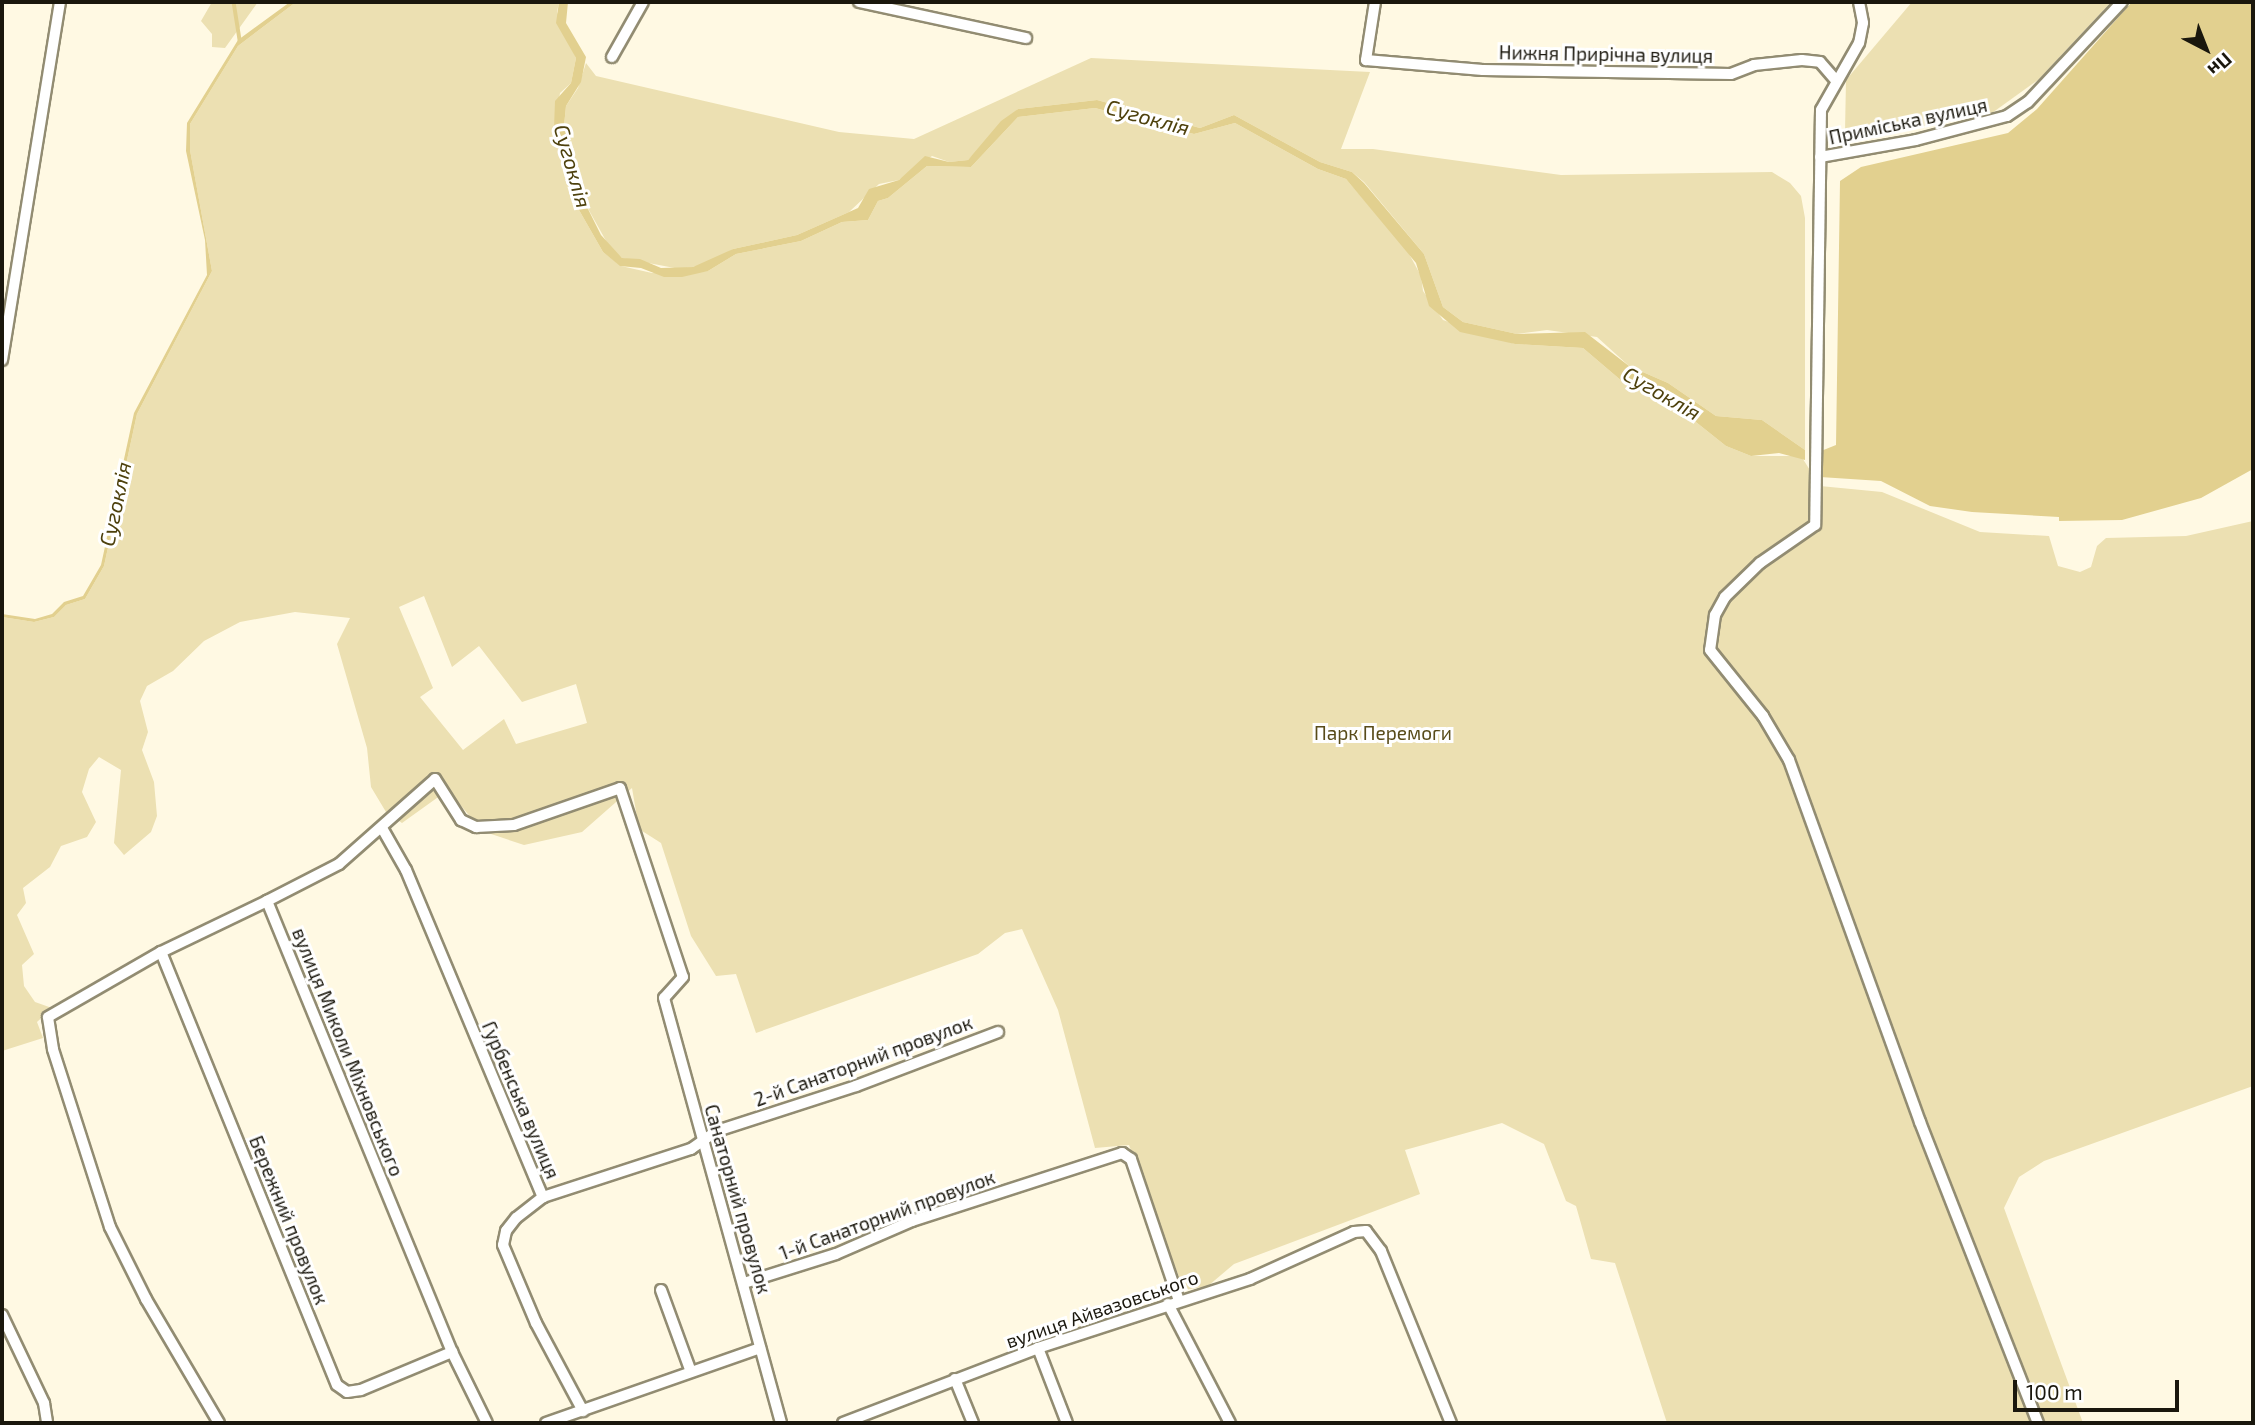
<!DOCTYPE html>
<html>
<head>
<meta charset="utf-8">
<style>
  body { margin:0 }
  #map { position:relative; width:2255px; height:1425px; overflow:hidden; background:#fff9e3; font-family:"Exo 2",sans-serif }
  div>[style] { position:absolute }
  .green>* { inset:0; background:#ece0b2 }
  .water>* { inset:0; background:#e2d08f }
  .stream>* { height:3.5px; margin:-1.75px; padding:0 1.75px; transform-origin:1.75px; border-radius:1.75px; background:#e2d08f }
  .roads { filter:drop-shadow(2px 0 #928c72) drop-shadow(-2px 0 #928c72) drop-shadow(0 2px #928c72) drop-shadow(0 -2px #928c72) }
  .minor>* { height:10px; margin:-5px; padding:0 5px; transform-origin:5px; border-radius:5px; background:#fff }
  span { translate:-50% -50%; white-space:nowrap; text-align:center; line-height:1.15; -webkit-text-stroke:6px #fff; paint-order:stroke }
  .street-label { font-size:19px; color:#1a170d }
  .park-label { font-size:19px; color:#584b19 }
  .water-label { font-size:21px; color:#4e410d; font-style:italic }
  .frame { position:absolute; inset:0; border:4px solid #1a170d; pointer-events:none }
  .north { position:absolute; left:2171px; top:14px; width:70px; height:70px; -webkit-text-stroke:5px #fff; paint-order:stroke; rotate:138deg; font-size:19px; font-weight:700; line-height:28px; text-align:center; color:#1a170d }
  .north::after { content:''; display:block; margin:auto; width:24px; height:32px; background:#1a170d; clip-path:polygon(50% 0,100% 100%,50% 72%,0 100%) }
  .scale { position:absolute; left:2013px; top:1380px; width:166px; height:32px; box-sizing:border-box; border:4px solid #1a170d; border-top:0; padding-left:9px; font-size:21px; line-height:24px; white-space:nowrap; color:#1a170d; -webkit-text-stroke:5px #fff; paint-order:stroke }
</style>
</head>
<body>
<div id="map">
  <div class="green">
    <i style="clip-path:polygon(212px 2px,258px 2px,225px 48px,212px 47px,212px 34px,201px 21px)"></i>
    <i style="clip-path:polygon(evenodd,296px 2px,559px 2px,557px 12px,576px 58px,571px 83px,560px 93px,554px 128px,579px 210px,603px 252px,621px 266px,652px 273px,708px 271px,736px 254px,801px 241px,842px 222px,868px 220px,878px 201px,888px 198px,927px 166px,971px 167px,1018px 117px,1095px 108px,1194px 134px,1235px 123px,1318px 169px,1346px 179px,1407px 250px,1421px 276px,1423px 291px,1443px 320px,1515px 344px,1583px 348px,1630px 388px,1672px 403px,1726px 446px,1751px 456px,1801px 456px,1820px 486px,1882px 492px,1980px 532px,2049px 536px,2058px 566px,2080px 572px,2091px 567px,2097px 546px,2106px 538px,2186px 536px,2253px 521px,2253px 1086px,2044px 1161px,2019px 1177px,2004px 1208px,2083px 1423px,1667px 1423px,1615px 1263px,1591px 1259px,1576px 1206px,1566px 1201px,1544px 1144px,1502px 1123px,1405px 1150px,1420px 1194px,1234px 1264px,1208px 1286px,1184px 1290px,1129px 1145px,1095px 1148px,1058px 1010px,1022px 929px,1005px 933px,978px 954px,756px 1033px,736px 974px,716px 976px,691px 936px,661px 843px,639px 829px,632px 788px,582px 832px,524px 845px,482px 831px,448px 790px,402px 823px,386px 812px,371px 787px,367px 748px,337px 644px,350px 618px,295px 612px,240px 622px,204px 641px,173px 671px,147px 686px,140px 701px,148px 732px,142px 750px,154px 782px,157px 816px,151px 832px,124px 855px,114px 843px,121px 770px,99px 757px,89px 769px,82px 792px,96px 822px,87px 837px,61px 846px,50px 867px,23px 888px,26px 903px,17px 915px,34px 954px,22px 965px,24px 986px,35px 1002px,52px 1008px,37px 1022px,43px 1038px,2px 1051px,2px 617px,34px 622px,54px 617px,66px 605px,85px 599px,104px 566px,137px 414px,212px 271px,190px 150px,190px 124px,238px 46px,296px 2px,424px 596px,452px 667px,479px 646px,522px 702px,576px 684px,587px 723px,516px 744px,504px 719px,463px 750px,420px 697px,433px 688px,399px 607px,424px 596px)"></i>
    <i style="clip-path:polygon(1912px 2px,2111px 2px,2038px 80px,1992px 113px,1862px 138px,1845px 132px,1846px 80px)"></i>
    <i style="clip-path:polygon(1091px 58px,1370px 72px,1341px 149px,1373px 149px,1561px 175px,1772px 172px,1790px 183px,1801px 196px,1805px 218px,1805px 450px,1762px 420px,1716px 416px,1668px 383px,1629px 366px,1597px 337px,1547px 330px,1517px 334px,1463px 322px,1443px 307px,1424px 254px,1364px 182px,1352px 172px,1320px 162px,1234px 115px,1200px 128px,1097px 100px,1018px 109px,968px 160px,949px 162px,932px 156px,899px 180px,879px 184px,849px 212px,797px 235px,733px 249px,705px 265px,680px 269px,622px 258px,610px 248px,586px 205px,564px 126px,566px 106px,578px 88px,586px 63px,596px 76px,839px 132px,914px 139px)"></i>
  </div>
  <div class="water">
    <i style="clip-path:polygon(290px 2px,296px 2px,238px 46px,190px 124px,190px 150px,212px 271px,137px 414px,104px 566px,85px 599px,66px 605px,54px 617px,34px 622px,2px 617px,2px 614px,35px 619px,52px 614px,64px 602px,83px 596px,101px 565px,134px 413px,207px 275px,205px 240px,186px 151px,187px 123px,238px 40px)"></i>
    <i style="clip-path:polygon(559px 2px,568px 2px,566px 23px,586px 57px,581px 82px,566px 106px,564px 126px,586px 205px,601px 235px,622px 258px,640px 259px,661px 268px,693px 267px,733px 249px,797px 235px,858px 208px,869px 189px,899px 180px,925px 156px,949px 162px,968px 160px,1001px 121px,1018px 109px,1097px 100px,1200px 128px,1234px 115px,1320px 162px,1352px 172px,1364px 183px,1424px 254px,1443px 307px,1463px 322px,1517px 334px,1585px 332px,1629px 366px,1668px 383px,1716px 416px,1762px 420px,1805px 450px,1805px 460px,1779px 453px,1751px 456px,1726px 446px,1672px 403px,1630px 388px,1583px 348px,1515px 344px,1460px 332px,1429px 306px,1416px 263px,1346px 179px,1318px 169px,1235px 123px,1194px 134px,1095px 108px,1018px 117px,971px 167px,927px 166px,888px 198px,878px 201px,868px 220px,842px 222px,801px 241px,736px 254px,708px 271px,682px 277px,664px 277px,641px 268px,620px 266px,603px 252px,579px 210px,554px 128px,555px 101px,571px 83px,576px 58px,556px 23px)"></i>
    <i style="clip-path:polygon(2132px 2px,2253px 2px,2253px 469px,2201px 498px,2122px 520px,2059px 521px,2059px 517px,1972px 512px,1930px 506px,1881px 481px,1820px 477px,1821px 451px,1836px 445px,1840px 181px,1861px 167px,2008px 133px,2037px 109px)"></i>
  </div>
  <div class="stream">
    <i style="left:234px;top:2px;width:39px;rotate:81deg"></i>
  </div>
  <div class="roads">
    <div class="minor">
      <i style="left:859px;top:2px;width:171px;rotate:12.2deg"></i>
      <i style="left:1375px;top:2px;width:59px;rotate:98.8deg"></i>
      <i style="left:1366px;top:60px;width:117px;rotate:4.9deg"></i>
      <i style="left:1483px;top:70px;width:248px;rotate:0.9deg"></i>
      <i style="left:1731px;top:74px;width:25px;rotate:-21deg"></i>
      <i style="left:1754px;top:65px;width:48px;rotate:-5.9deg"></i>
      <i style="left:1802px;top:60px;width:18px;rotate:6deg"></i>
      <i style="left:1820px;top:62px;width:23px;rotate:49deg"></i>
      <i style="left:1859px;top:2px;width:21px;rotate:79deg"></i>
      <i style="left:1863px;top:23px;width:20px;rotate:101deg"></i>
      <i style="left:1859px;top:43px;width:77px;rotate:119.6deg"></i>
      <i style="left:1821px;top:110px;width:415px;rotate:90.8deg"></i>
      <i style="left:1815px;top:525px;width:67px;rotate:145.4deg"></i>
      <i style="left:1760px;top:563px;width:49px;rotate:135.8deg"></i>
      <i style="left:1725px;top:597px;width:21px;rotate:119deg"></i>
      <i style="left:1715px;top:615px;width:35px;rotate:98deg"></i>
      <i style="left:1710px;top:650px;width:85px;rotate:51.2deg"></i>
      <i style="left:1763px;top:716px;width:51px;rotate:59.4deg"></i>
      <i style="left:1789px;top:760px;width:385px;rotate:70.1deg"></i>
      <i style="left:1920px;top:1122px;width:323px;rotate:68.6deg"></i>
      <i style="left:612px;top:57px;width:63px;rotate:-60.6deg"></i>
      <i style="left:1820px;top:157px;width:97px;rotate:-10deg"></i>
      <i style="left:1916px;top:140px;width:94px;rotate:-14.8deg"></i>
      <i style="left:2007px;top:116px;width:25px;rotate:-34deg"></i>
      <i style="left:2028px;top:102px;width:137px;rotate:-46.8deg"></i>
      <i style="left:2px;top:360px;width:363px;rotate:-80.8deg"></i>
      <i style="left:382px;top:828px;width:48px;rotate:60.3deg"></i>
      <i style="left:406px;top:870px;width:355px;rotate:67.3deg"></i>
      <i style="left:543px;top:1197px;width:34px;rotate:142deg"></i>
      <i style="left:516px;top:1218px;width:16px;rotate:128deg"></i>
      <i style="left:506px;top:1231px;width:14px;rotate:102deg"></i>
      <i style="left:503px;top:1245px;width:85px;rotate:67.1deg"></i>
      <i style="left:536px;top:1323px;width:100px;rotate:61.9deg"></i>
      <i style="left:267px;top:901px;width:81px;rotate:-27.2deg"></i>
      <i style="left:339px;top:864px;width:128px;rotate:-41.5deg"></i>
      <i style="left:435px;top:779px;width:49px;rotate:57.6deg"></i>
      <i style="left:461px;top:820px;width:17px;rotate:25deg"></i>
      <i style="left:476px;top:827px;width:38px;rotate:-3deg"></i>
      <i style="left:514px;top:825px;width:112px;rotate:-19.2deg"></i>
      <i style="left:620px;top:788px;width:199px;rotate:71.6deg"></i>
      <i style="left:683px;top:977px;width:28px;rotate:132deg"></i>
      <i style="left:664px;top:998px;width:441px;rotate:74.6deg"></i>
      <i style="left:161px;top:952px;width:467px;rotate:67.9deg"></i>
      <i style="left:337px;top:1385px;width:12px;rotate:35deg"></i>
      <i style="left:347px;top:1392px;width:14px;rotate:-8deg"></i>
      <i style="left:361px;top:1390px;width:99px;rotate:-22.7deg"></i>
      <i style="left:543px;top:1197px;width:156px;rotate:-18deg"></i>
      <i style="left:691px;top:1149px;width:32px;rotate:-35deg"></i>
      <i style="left:717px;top:1131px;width:146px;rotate:-17.9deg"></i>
      <i style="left:856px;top:1086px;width:152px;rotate:-20.8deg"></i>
      <i style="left:744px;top:1283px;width:96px;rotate:-17.5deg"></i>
      <i style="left:836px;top:1254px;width:83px;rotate:-23.5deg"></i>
      <i style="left:912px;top:1221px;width:221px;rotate:-17.9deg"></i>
      <i style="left:1122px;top:1153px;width:11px;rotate:34deg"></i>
      <i style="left:1131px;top:1159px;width:150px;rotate:71.3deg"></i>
      <i style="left:661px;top:1290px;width:87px;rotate:69.9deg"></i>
      <i style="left:1168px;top:1304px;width:134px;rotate:62.5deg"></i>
      <i style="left:2px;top:1315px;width:98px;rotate:64.5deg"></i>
      <i style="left:44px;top:1403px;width:20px;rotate:81deg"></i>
      <i style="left:1038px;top:1348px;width:80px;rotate:68.9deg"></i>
      <i style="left:955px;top:1379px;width:48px;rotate:67.8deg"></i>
      <i style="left:219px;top:1423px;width:144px;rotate:-120.5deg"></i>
      <i style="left:146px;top:1299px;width:80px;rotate:-116.6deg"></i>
      <i style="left:110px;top:1227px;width:187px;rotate:-107.8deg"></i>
      <i style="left:53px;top:1049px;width:32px;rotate:-99deg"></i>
      <i style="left:48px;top:1017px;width:130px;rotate:-29.9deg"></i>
      <i style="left:161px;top:952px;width:118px;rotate:-25.7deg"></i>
      <i style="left:267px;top:901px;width:487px;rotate:67.7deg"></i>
      <i style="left:452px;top:1352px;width:79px;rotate:63.8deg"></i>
      <i style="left:546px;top:1423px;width:227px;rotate:-19.3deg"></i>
      <i style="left:843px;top:1423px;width:209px;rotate:-21deg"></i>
      <i style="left:1038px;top:1348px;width:223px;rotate:-18deg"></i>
      <i style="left:1250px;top:1279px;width:114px;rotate:-24.3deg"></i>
      <i style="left:1354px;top:1232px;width:12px;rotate:-5deg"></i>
      <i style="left:1366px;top:1231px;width:25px;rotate:53deg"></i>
      <i style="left:1381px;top:1251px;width:186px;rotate:67.9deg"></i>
    </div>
  </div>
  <div class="street-label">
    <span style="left:1606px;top:54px;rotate:1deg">Нижня Прирічна вулиця</span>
    <span style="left:1908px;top:121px;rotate:-12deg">Приміська вулиця</span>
    <span style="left:348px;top:1052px;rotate:68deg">вулиця Миколи Міхновського</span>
    <span style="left:863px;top:1061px;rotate:-20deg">2-й Санаторний провулок</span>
    <span style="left:521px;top:1100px;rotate:67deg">Гурбенська вулиця</span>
    <span style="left:738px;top:1199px;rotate:74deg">Санаторний провулок</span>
    <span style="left:887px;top:1215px;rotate:-20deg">1-й Санаторний провулок</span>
    <span style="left:289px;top:1220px;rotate:68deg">Бережний провулок</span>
    <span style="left:1102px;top:1309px;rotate:-19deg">вулиця Айвазовського</span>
  </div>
  <div class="park-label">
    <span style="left:1383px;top:733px">Парк Перемоги</span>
  </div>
  <div class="water-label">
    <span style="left:1148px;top:117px;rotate:15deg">Сугоклія</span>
    <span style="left:573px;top:166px;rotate:74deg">Сугоклія</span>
    <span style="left:1662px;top:393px;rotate:30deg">Сугоклія</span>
    <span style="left:115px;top:504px;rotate:-78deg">Сугоклія</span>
  </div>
  <div class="frame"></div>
  <div class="north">Пн</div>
  <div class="scale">100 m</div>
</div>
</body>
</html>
